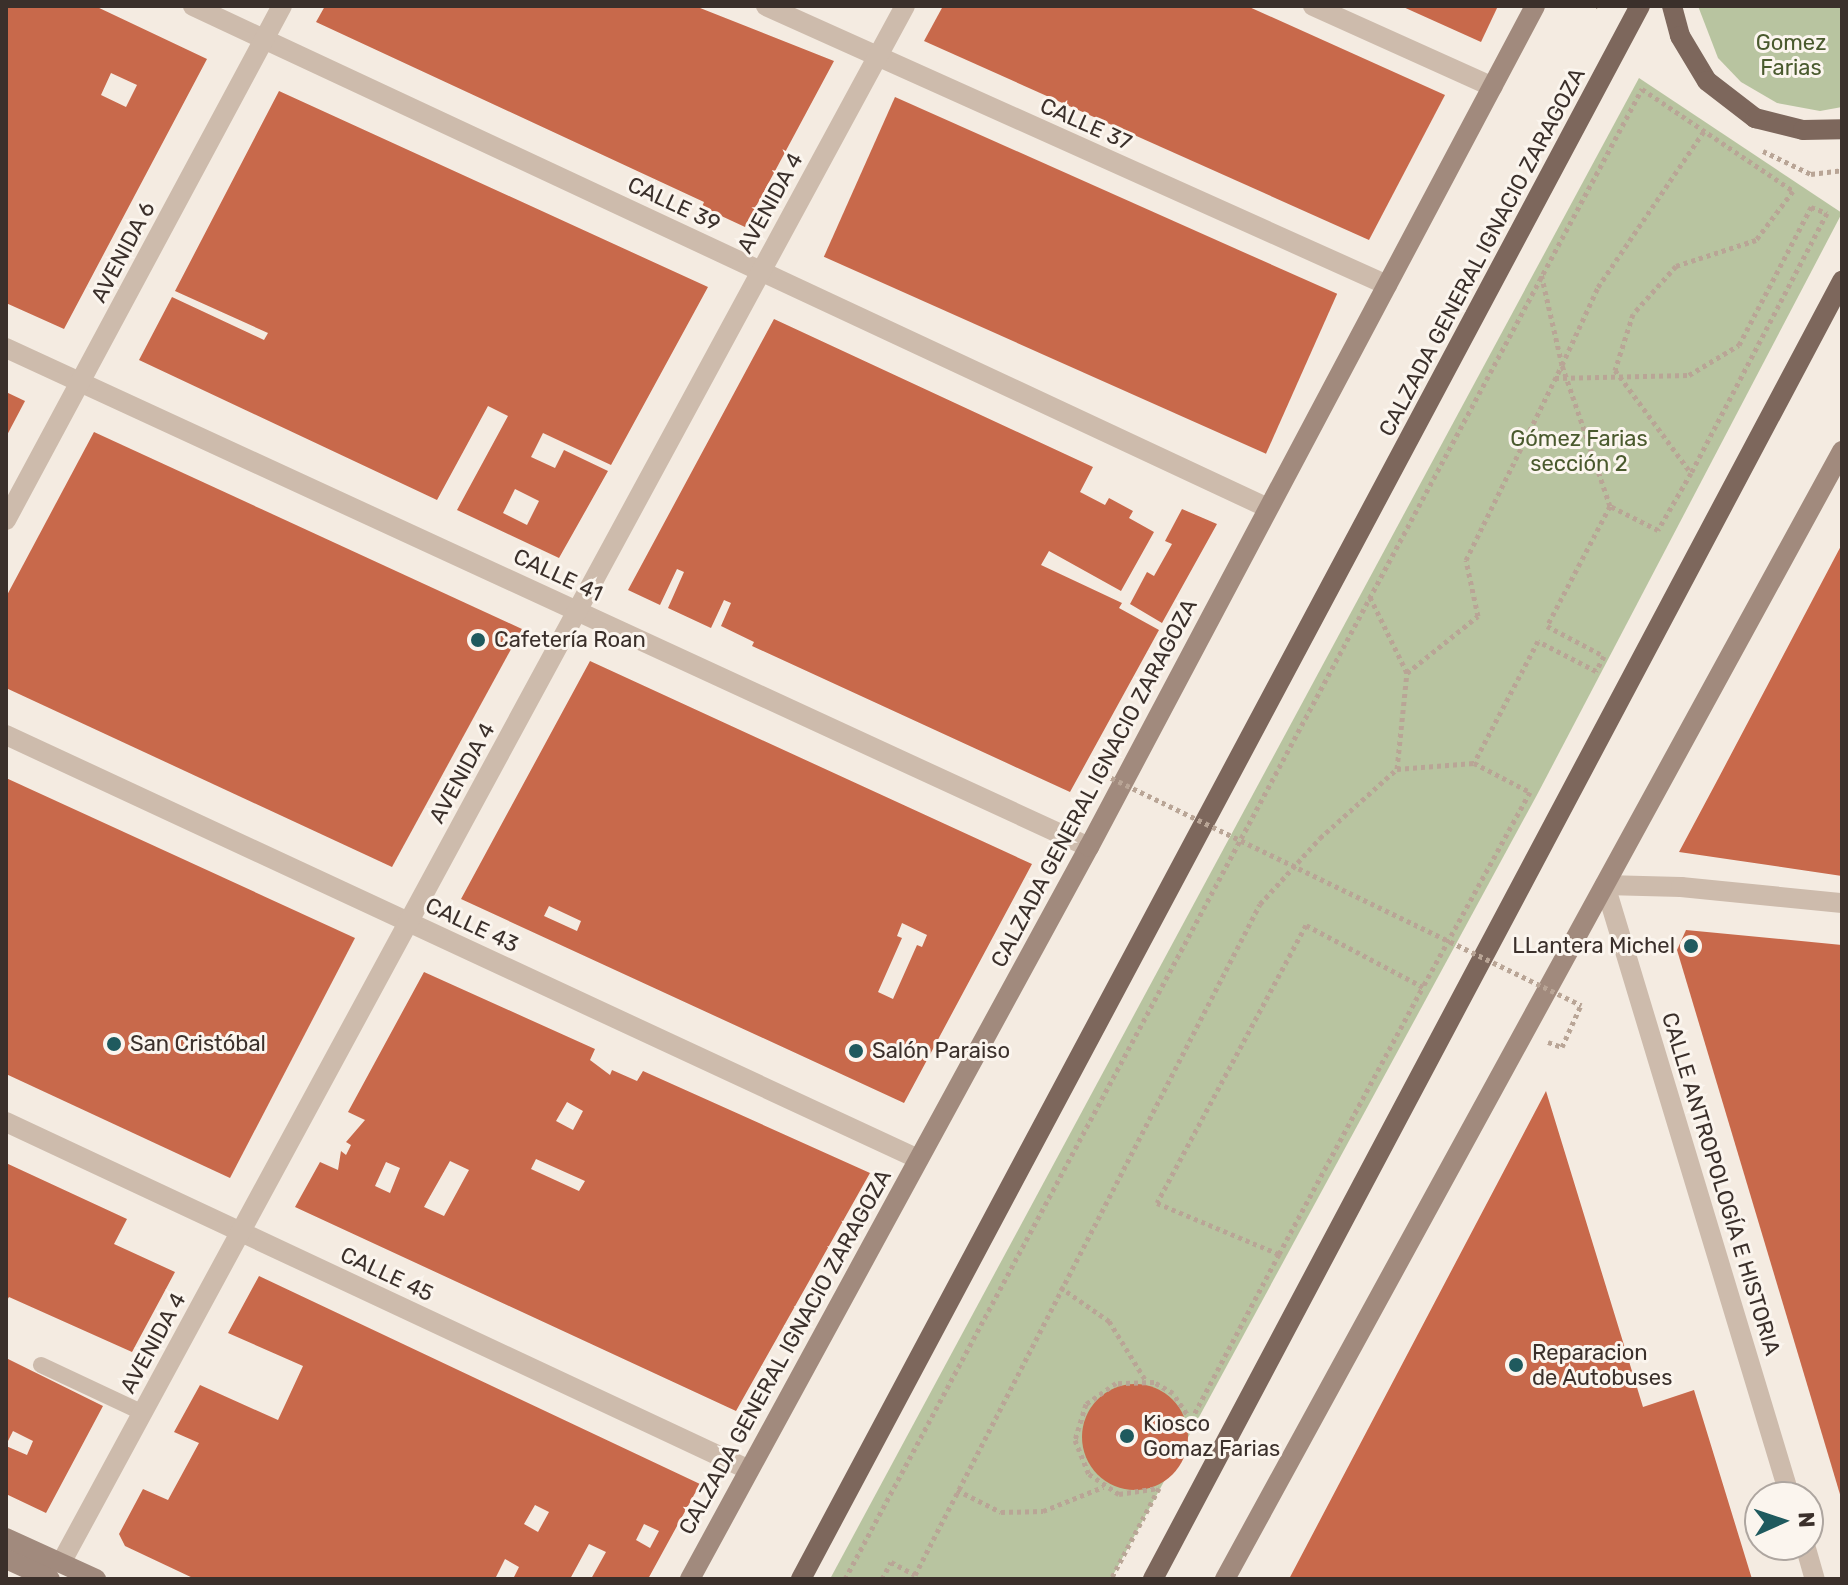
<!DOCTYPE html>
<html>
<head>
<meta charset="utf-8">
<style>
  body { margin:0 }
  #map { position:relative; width:1848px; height:1585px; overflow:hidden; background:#f4ebe1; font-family:Rubik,sans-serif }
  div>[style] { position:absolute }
  .green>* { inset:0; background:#b8c4a0 }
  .building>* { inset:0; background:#c8694b; transform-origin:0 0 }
  .round { border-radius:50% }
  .path>* { height:5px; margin-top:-2.5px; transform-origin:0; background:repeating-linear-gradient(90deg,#b9a596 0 4px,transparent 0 8px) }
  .lane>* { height:16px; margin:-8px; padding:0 8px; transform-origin:8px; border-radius:8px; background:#cdbbac }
  .street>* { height:20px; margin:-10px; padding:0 10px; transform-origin:10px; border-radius:10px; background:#cdbbac }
  .secondary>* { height:20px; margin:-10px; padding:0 10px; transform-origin:10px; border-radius:10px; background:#a18a7d }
  .primary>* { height:20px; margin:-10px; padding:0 10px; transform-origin:10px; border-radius:10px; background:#7d675c }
  .path-bridge>* { height:5px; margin-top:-2.5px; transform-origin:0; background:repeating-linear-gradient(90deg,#b9a596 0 4px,transparent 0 8px) }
  .dots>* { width:22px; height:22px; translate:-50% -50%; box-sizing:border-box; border:4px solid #fbf5ee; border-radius:50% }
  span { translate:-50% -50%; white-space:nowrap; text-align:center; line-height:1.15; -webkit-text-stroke:6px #fbf5ee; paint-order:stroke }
  .park-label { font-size:22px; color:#4a5a2e }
  .street-label { font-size:22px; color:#3b302b }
  .poi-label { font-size:22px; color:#3b302b }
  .left { translate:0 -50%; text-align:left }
  .right { translate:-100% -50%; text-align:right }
  .frame { position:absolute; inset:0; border:8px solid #3b302b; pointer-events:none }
  .north { position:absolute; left:1744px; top:1481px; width:80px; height:80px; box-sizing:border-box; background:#fbf5ee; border:2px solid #aea6a0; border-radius:50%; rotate:87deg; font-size:22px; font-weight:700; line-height:32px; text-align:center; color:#3b302b }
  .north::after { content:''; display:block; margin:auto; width:28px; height:36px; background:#1f5a5e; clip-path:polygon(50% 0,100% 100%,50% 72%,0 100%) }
</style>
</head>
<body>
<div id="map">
  <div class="green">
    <i style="clip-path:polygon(1698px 6px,1842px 6px,1842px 107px,1820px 111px,1777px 103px,1741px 82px,1718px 58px)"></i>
    <i style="clip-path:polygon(1639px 78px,1842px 213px,1538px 793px,1111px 1579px,830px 1579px)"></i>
  </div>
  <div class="building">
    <i style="clip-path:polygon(evenodd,6px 6px,95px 6px,207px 59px,64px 329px,6px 303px,6px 6px,111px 73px,137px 85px,126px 107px,101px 95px,111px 73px)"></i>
    <i style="clip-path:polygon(325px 6px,695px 6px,834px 61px,745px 227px,702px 207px,704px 202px,316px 22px)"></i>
    <i style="clip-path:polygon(943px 6px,1247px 6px,1445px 95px,1369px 240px,924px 41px)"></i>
    <i style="clip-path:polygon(1401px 6px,1498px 6px,1481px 42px)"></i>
    <i style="clip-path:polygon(evenodd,279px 91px,708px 287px,611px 465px,543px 433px,531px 457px,555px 468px,564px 450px,608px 471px,559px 558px,457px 510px,508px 416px,488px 406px,437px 500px,139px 360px,172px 297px,264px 340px,268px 333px,175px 291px,279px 91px,515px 489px,539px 501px,527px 525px,503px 513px,515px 489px)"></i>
    <i style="left:895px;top:97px;width:484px;height:175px;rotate:24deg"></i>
    <i style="clip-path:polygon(774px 319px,1093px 467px,1080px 492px,1105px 505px,1109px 498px,1133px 511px,1129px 518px,1154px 532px,1121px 591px,1049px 551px,1041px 565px,1122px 603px,1119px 608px,1159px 630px,1070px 792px,752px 646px,754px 642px,721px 626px,731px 603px,724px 600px,711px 628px,668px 608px,684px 572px,677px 569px,660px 605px,628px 590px)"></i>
    <i style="clip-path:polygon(6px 392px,25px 401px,6px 437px)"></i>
    <i style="clip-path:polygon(94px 432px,522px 629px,392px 867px,6px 688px,6px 597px)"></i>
    <i style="clip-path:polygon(1182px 509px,1217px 524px,1162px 623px,1130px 604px,1147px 572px,1154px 576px,1172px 544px,1165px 541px)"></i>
    <i style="clip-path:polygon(1842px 544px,1842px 876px,1679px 852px,1718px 779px)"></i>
    <i style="clip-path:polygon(evenodd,590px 661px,1032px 864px,904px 1103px,461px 899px,590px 661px,549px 906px,581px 921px,577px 931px,544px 916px,549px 906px,590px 661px,902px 923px,927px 935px,922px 947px,917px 945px,893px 999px,878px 992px,902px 938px,897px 936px,902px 923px)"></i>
    <i style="clip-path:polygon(6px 778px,355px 938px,230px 1178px,6px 1074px)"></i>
    <i style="clip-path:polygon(1686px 930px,1842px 945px,1842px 1501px,1677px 950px)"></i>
    <i style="clip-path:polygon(evenodd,424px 972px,595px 1049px,590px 1060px,610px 1075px,612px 1070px,637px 1081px,643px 1071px,870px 1173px,736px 1411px,295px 1207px,320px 1162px,338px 1170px,341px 1151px,346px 1155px,351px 1145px,346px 1142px,365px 1120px,348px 1112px,424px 972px,567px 1102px,583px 1111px,573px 1130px,556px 1121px,567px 1102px,424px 972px,536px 1159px,585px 1181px,579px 1191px,531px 1169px,536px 1159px,424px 972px,450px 1161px,469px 1170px,444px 1216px,424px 1207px,450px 1161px,424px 972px,386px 1162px,400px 1168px,390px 1193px,375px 1186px,386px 1162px)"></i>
    <i style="clip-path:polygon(1546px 1091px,1643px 1407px,1694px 1390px,1752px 1579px,1289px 1579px)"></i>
    <i style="clip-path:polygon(6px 1163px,127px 1219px,114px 1244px,175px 1272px,132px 1352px,9px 1297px,6px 1302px)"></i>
    <i style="clip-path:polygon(evenodd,259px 1276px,700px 1484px,648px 1579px,591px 1579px,606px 1552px,589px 1544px,570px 1579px,513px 1579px,519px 1567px,505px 1559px,495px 1579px,195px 1579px,125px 1546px,119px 1534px,143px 1489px,168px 1500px,199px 1443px,174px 1432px,200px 1385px,278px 1420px,303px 1366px,228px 1333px,259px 1276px,535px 1505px,549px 1512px,538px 1532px,524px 1524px,535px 1505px,259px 1276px,644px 1524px,659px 1531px,650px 1548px,636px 1540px,644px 1524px)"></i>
    <i style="clip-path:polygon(6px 1358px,103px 1406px,46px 1513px,6px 1494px,6px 1446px,27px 1455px,33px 1441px,13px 1431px,6px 1445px)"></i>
    <i class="round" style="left:1082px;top:1384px;width:106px;height:106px"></i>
  </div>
  <div class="path">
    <i style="left:1595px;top:7px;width:1px;rotate:-45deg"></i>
    <i style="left:1763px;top:151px;width:53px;rotate:25.6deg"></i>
    <i style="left:1811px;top:174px;width:31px;rotate:-7deg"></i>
    <i style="left:1555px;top:378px;width:134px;rotate:-1.3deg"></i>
    <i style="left:1689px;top:375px;width:58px;rotate:-31deg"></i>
    <i style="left:1739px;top:345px;width:156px;rotate:-62.4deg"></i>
    <i style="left:1811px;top:207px;width:17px;rotate:21deg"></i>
    <i style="left:1827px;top:213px;width:293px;rotate:117.6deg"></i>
    <i style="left:1610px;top:506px;width:149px;rotate:-108.8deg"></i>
    <i style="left:1562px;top:365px;width:86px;rotate:-65.2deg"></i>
    <i style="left:1598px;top:287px;width:189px;rotate:-55.8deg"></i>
    <i style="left:1370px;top:597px;width:85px;rotate:64deg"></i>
    <i style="left:1397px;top:769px;width:77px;rotate:-4.5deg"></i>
    <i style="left:1548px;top:1042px;width:15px;rotate:20deg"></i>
    <i style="left:1562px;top:1047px;width:46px;rotate:-65.7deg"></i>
    <i style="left:1279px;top:1254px;width:303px;rotate:-61.7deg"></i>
    <i style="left:1060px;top:1287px;width:60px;rotate:34.8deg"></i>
    <i style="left:1109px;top:1321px;width:70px;rotate:58.3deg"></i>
    <i style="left:957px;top:1490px;width:49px;rotate:26.6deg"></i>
    <i style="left:1001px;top:1512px;width:42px;rotate:-1.4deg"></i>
    <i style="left:1043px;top:1511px;width:65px;rotate:-21.8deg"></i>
    <i style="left:845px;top:1579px;width:1690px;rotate:-61.86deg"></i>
    <i style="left:1642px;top:89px;width:182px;rotate:34deg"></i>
    <i style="left:1793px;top:191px;width:61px;rotate:127.1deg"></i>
    <i style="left:1756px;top:240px;width:84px;rotate:162deg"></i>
    <i style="left:1676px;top:266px;width:64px;rotate:131.9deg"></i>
    <i style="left:1633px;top:314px;width:59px;rotate:107.8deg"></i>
    <i style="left:1615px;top:370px;width:128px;rotate:53.6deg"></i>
    <i style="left:1691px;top:473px;width:66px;rotate:120.1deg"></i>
    <i style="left:1658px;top:530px;width:54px;rotate:-153.4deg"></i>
    <i style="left:1610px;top:506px;width:136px;rotate:117.7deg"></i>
    <i style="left:1547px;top:626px;width:64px;rotate:27.8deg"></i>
    <i style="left:1604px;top:656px;width:17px;rotate:118deg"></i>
    <i style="left:1596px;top:671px;width:65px;rotate:-152.7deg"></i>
    <i style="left:1538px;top:641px;width:138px;rotate:117.7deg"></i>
    <i style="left:1474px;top:763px;width:63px;rotate:27.4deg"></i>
    <i style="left:1530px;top:792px;width:222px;rotate:118.8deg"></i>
    <i style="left:1423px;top:987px;width:132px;rotate:-152.1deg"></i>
    <i style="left:1306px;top:925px;width:315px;rotate:118.2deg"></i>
    <i style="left:1157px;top:1203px;width:132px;rotate:22.7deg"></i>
    <i style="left:1279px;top:1254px;width:188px;rotate:117.9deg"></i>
    <i style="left:1191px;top:1420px;width:32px;rotate:-124deg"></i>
    <i style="left:1173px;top:1393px;width:22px;rotate:-150deg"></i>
    <i style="left:1154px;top:1382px;width:38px;rotate:178deg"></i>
    <i style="left:1116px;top:1383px;width:37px;rotate:145deg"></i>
    <i style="left:1086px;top:1404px;width:38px;rotate:107deg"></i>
    <i style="left:1075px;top:1440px;width:37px;rotate:68deg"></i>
    <i style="left:1089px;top:1474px;width:36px;rotate:34deg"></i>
    <i style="left:1119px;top:1494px;width:40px;rotate:-8.5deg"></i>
    <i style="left:1159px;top:1488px;width:103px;rotate:117.8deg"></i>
    <i style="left:882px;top:1579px;width:19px;rotate:-62deg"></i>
    <i style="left:891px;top:1562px;width:27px;rotate:28deg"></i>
    <i style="left:915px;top:1575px;width:754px;rotate:-62.79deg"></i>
    <i style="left:1260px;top:904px;width:89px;rotate:-47.7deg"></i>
    <i style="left:1320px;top:838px;width:103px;rotate:-41.9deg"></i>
    <i style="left:1397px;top:769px;width:97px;rotate:-84.1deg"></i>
    <i style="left:1407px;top:673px;width:91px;rotate:-38.8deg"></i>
    <i style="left:1478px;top:616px;width:57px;rotate:-102.1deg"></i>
    <i style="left:1466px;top:560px;width:217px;rotate:-63.8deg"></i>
    <i style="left:1562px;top:365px;width:94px;rotate:-102.9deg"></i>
  </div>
  <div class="lane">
    <i style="left:41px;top:1365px;width:113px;rotate:25.2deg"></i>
  </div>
  <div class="street">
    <i style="left:193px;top:6px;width:1184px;rotate:25.03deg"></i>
    <i style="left:766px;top:6px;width:681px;rotate:24.19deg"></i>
    <i style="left:1313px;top:6px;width:197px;rotate:24.2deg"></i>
    <i style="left:6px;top:348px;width:1192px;rotate:24.74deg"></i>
    <i style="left:6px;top:520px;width:583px;rotate:-61.77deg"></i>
    <i style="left:6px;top:735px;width:1006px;rotate:24.93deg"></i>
    <i style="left:6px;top:1122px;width:818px;rotate:25.09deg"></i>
    <i style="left:1790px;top:1497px;width:639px;rotate:-106.82deg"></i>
    <i style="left:1605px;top:885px;width:76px;rotate:1.5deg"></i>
    <i style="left:1681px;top:887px;width:162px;rotate:5.7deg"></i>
    <i style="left:1805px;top:1545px;width:35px;rotate:74deg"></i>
    <i style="left:61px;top:1563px;width:1771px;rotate:-61.54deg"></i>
  </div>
  <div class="secondary">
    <i style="left:6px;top:1538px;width:99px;rotate:24.5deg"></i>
    <i style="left:6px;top:1559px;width:48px;rotate:24.4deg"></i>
    <i style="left:690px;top:1579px;width:834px;rotate:-61.41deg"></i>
    <i style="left:1089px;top:847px;width:952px;rotate:-62.06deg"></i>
    <i style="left:1225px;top:1579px;width:1286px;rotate:-61.32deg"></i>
  </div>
  <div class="primary">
    <i style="left:1672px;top:6px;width:31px;rotate:75deg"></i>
    <i style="left:1680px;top:36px;width:52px;rotate:59deg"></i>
    <i style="left:1707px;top:81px;width:61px;rotate:37.6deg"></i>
    <i style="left:1755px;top:118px;width:49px;rotate:14deg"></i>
    <i style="left:1803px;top:130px;width:39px;rotate:-1deg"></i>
    <i style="left:801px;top:1579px;width:1783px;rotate:-61.93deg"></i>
    <i style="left:1153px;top:1579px;width:1470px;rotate:-62.04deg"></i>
  </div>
  <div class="path-bridge">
    <i style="left:1097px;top:771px;width:538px;rotate:25.8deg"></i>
  </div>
  <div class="dots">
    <i style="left:478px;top:640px;background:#1f5a5e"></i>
    <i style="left:1691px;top:946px;background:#1f5a5e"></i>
    <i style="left:114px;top:1044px;background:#1f5a5e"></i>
    <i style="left:856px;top:1051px;background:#1f5a5e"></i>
    <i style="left:1516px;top:1365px;background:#1f5a5e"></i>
    <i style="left:1127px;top:1436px;background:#1f5a5e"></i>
  </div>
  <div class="park-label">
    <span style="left:1791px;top:55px">Gomez<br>Farias</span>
    <span style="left:1579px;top:451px">Gómez Farias<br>sección 2</span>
  </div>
  <div class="street-label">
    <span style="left:1086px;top:124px;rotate:24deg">CALLE 37</span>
    <span style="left:770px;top:203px;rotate:-61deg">AVENIDA 4</span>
    <span style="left:674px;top:204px;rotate:25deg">CALLE 39</span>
    <span style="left:123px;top:252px;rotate:-62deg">AVENIDA 6</span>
    <span style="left:1482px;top:252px;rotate:-62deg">CALZADA GENERAL IGNACIO ZARAGOZA</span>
    <span style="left:558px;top:575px;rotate:25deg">CALLE 41</span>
    <span style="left:462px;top:773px;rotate:-61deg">AVENIDA 4</span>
    <span style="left:1094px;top:783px;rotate:-62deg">CALZADA GENERAL IGNACIO ZARAGOZA</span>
    <span style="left:472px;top:925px;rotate:25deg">CALLE 43</span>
    <span style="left:1721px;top:1184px;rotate:73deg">CALLE ANTROPOLOGÍA E HISTORIA</span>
    <span style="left:387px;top:1274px;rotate:25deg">CALLE 45</span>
    <span style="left:153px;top:1343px;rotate:-61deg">AVENIDA 4</span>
    <span style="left:785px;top:1352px;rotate:-61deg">CALZADA GENERAL IGNACIO ZARAGOZA</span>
  </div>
  <div class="poi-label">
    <span class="left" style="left:494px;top:640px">Cafetería Roan</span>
    <span class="right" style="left:1675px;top:946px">LLantera Michel</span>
    <span class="left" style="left:130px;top:1044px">San Cristóbal</span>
    <span class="left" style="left:872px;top:1051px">Salón Paraiso</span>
    <span class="left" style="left:1532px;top:1365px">Reparacion<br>de Autobuses</span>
    <span class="left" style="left:1143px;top:1436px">Kiosco<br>Gomaz Farias</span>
  </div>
  <div class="frame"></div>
  <div class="north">N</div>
</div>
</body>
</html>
